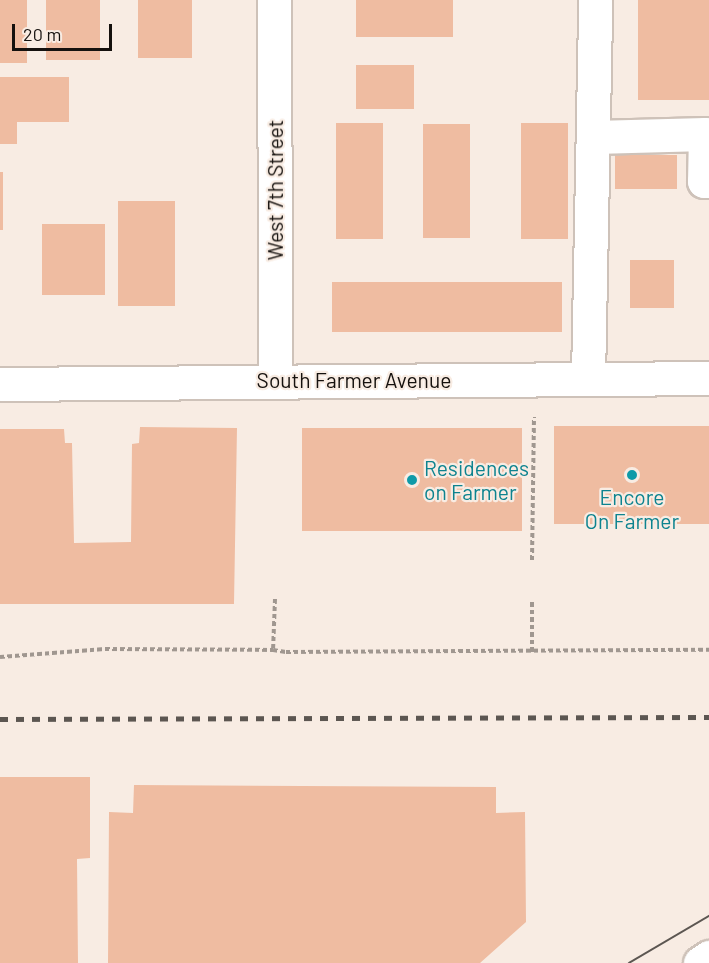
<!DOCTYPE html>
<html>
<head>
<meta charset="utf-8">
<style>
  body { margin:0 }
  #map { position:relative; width:709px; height:963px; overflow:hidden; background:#f8ece3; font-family:Barlow,sans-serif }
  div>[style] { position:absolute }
  .building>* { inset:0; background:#efbca1; transform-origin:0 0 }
  .path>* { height:4px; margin-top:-2px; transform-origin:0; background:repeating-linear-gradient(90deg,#a09790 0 4.5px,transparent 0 7.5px) }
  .roads { filter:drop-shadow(2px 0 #cec2b9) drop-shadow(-2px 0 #cec2b9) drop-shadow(0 2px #cec2b9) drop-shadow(0 -2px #cec2b9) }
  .minor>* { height:33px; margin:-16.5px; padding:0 16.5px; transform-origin:16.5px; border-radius:16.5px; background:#fff }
  .tram>* { height:1.5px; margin:-0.75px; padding:0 0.75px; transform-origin:0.75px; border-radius:0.75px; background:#5c5651 }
  .rail>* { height:4.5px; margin-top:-2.25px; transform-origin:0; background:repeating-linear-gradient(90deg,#5c5651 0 8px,transparent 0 16px) }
  .dots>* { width:16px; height:16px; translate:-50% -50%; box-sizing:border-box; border:3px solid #f8ece3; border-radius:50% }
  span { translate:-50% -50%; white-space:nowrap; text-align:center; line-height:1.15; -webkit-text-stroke:4.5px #f8ece3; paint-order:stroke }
  .street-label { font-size:21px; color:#15110e }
  .culture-label { font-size:21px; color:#0d838f }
  .left { translate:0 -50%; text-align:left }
  .scale { position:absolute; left:12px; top:24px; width:100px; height:27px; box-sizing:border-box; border:3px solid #15110e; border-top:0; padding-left:8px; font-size:18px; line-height:21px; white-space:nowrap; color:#15110e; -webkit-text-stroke:4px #f8ece3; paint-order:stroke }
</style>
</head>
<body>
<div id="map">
  <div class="building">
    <i style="left:0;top:0;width:27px;height:63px"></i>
    <i style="left:46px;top:0;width:54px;height:60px"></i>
    <i style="left:138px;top:0;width:54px;height:58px"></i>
    <i style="left:356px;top:0;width:97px;height:37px"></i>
    <i style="left:638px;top:0;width:71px;height:100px"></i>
    <i style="left:356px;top:65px;width:58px;height:44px"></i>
    <i style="clip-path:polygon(0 77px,69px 77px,69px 122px,17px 122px,17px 144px,0 144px)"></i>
    <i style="left:336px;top:123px;width:47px;height:116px"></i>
    <i style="left:521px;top:123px;width:47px;height:116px"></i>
    <i style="left:423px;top:124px;width:47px;height:114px"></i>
    <i style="left:615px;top:155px;width:62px;height:34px"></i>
    <i style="left:0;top:172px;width:3px;height:58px"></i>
    <i style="left:118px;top:201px;width:57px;height:105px"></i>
    <i style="left:42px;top:224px;width:63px;height:71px"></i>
    <i style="left:630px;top:260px;width:44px;height:48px"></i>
    <i style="left:332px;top:282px;width:230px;height:50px"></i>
    <i style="left:709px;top:426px;width:98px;height:155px;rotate:90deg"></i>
    <i style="clip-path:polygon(140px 427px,237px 428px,234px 604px,0 604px,0 429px,64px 429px,65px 443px,72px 443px,74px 543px,131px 542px,132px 444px,139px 443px)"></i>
    <i style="left:522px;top:428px;width:103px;height:220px;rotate:90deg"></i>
    <i style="clip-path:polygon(0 777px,90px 777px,90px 858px,77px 859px,78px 963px,0 963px)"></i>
    <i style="clip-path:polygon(134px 785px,496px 787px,496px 813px,525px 812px,526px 922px,480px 963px,108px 963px,109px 812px,133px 813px)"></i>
  </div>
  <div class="path">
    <i style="left:532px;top:560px;width:143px;rotate:-89.2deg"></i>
    <i style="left:275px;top:599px;width:51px;rotate:92.2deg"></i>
    <i style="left:273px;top:650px;width:13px;rotate:9deg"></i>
    <i style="left:286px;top:652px;width:423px;rotate:-0.3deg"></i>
    <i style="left:532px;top:602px;width:50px;rotate:90deg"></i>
    <i style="left:0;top:657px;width:105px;rotate:-4.4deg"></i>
    <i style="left:105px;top:649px;width:168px;rotate:0.3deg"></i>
  </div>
  <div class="roads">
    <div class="minor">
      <i style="left:274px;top:0;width:380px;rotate:89.8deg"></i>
      <i style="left:594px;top:137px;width:111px;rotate:-1.5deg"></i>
      <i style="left:705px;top:134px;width:47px;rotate:91.2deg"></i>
      <i style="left:704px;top:181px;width:5px"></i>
      <i style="left:588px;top:379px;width:379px;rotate:-88.9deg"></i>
      <i style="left:0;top:384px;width:709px;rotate:-0.48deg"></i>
      <i style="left:700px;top:963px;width:11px;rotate:-34deg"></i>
    </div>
  </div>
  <div class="tram">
    <i style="left:629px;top:963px;width:93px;rotate:-30.4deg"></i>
  </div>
  <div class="rail">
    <i style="left:0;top:719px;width:709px;rotate:-0.16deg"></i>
  </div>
  <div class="dots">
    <i style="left:632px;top:475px;background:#0f9aa8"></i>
    <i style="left:412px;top:480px;background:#0f9aa8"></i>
  </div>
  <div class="street-label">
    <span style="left:275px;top:190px;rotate:-90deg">West 7th Street</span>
    <span style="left:354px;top:380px">South Farmer Avenue</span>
  </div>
  <div class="culture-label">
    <span class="left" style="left:424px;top:480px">Residences<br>on Farmer</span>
    <span style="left:632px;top:509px">Encore<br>On Farmer</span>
  </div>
  <div class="scale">20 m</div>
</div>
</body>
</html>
